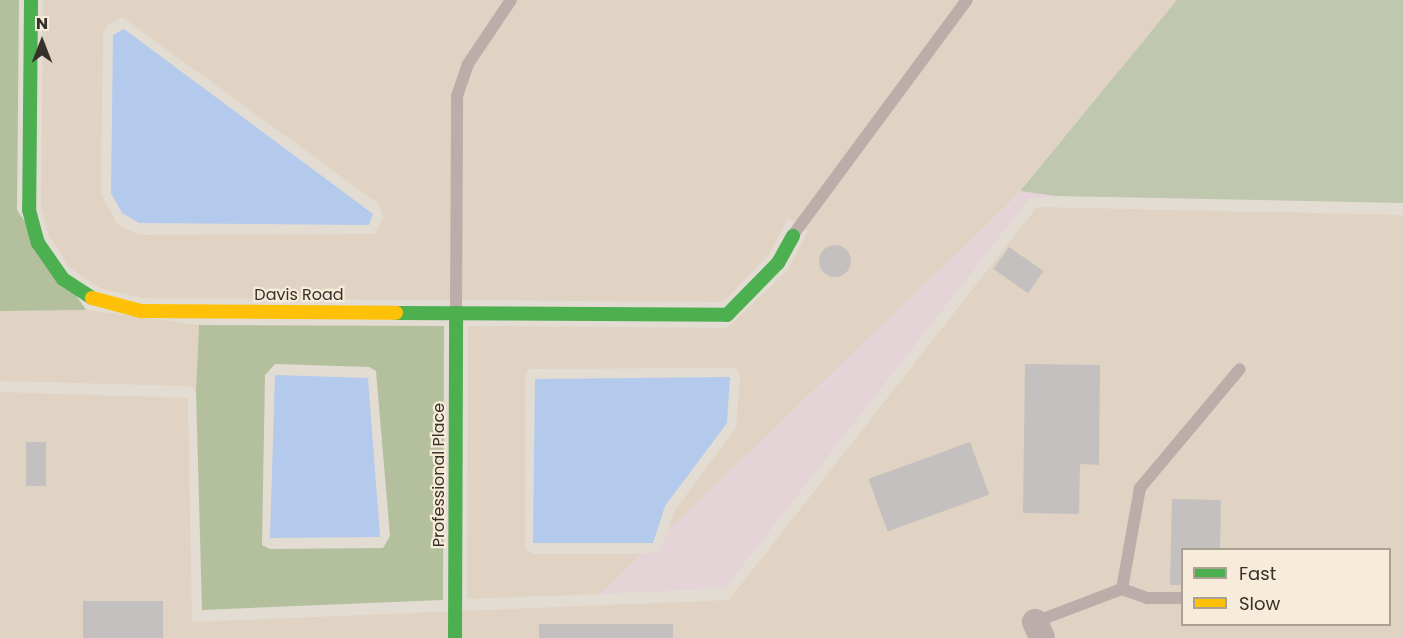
<!DOCTYPE html>
<html>
<head>
<meta charset="utf-8">
<style>
  body { margin:0 }
  #map { position:relative; width:1403px; height:638px; overflow:hidden; background:#e3dcd3; font-family:Poppins,sans-serif }
  div>[style] { position:absolute }
  .commercial>* { inset:0; background:#e4d4d7 }
  .built>* { inset:0; background:#e0d3c3 }
  .green>* { inset:0; background:#c0c7af }
  .forest>* { inset:0; background:#b4c09d }
  .water>* { inset:0; background:#b3caec }
  .building>* { inset:0; background:#c3c0bf; transform-origin:0 0 }
  .round { border-radius:50% }
  .lane>* { height:12px; margin:-6px; padding:0 6px; transform-origin:6px; border-radius:6px; background:#bcacaa }
  .street>* { height:26px; margin:-13px; padding:0 13px; transform-origin:13px; border-radius:13px; background:#bcacaa }
  .fast>* { height:14px; margin:-7px; padding:0 7px; transform-origin:7px; border-radius:7px; background:#4caf50 }
  .slow>* { height:14px; margin:-7px; padding:0 7px; transform-origin:7px; border-radius:7px; background:#ffc107 }
  span { translate:-50% -50%; white-space:nowrap; text-align:center; line-height:1.15; -webkit-text-stroke:4.5px #f7ebd9; paint-order:stroke }
  .street-label { font-size:16px; color:#36312a }
  .legend { position:absolute; left:1181px; top:548px; width:210px; height:78px; box-sizing:border-box; background:#f7ebd9; border:2px solid #aaa193; margin:0; padding:8px 10px; list-style:none; font-size:18px; color:#36312a }
  .legend li { display:flex; align-items:center; gap:12px; height:30px }
  .legend b { width:30px; border:2px solid #aaa193 }
  .north { position:absolute; left:12px; top:12px; width:60px; height:60px; -webkit-text-stroke:4px #f7ebd9; paint-order:stroke; rotate:0deg; font-size:16px; font-weight:700; line-height:24px; text-align:center; color:#36312a }
  .north::after { content:''; display:block; margin:auto; width:21px; height:27px; background:#36312a; clip-path:polygon(50% 0,100% 100%,50% 72%,0 100%) }
</style>
</head>
<body>
<div id="map">
  <div class="commercial">
    <i style="clip-path:polygon(1020px 191px,1056px 196px,1029px 199px,725px 588px,600px 594px,641px 554px,658px 552px,669px 529px)"></i>
  </div>
  <div class="built">
    <i style="clip-path:polygon(evenodd,43px 0,1177px 0,1010px 202px,669px 529px,674px 512px,736px 427px,740px 378px,736px 368px,529px 369px,525px 378px,525px 549px,533px 554px,641px 554px,600px 594px,467px 599px,468px 326px,727px 328px,788px 270px,808px 231px,788px 218px,769px 255px,723px 302px,142px 298px,102px 289px,71px 269px,49px 236px,41px 208px,43px 0,122px 17px,379px 204px,383px 218px,375px 234px,139px 235px,117px 224px,101px 193px,103px 35px,106px 27px,122px 17px)"></i>
    <i style="clip-path:polygon(evenodd,1037px 207px,1403px 215px,1403px 638px,0 638px,0 392px,188px 398px,192px 622px,729px 600px,1037px 207px,1182px 550px,1390px 550px,1390px 624px,1182px 624px,1182px 550px)"></i>
    <i style="clip-path:polygon(86px 310px,199px 325px,196px 391px,189px 386px,0 381px,0 311px)"></i>
  </div>
  <div class="green">
    <i style="clip-path:polygon(1177px 0,1403px 0,1403px 203px,1056px 196px,1020px 191px)"></i>
  </div>
  <div class="forest">
    <i style="clip-path:polygon(0 0,19px 0,17px 210px,86px 310px,0 311px)"></i>
    <i style="clip-path:polygon(evenodd,199px 325px,444px 326px,443px 600px,202px 610px,196px 391px,199px 325px,275px 364px,369px 367px,376px 371px,390px 536px,383px 548px,270px 549px,262px 545px,265px 375px,275px 364px)"></i>
  </div>
  <div class="water">
    <i style="clip-path:polygon(124px 29px,373px 214px,369px 225px,139px 223px,122px 213px,111px 193px,113px 35px)"></i>
    <i style="clip-path:polygon(275px 375px,368px 378px,380px 537px,270px 538px)"></i>
    <i style="clip-path:polygon(730px 377px,727px 423px,665px 506px,653px 543px,533px 543px,535px 379px)"></i>
  </div>
  <div class="building">
    <i class="round" style="left:819px;top:245px;width:32px;height:32px"></i>
    <i style="left:1009px;top:247px;width:42px;height:27px;rotate:35deg"></i>
    <i style="clip-path:polygon(1025px 364px,1100px 365px,1099px 465px,1080px 464px,1079px 514px,1023px 513px)"></i>
    <i style="left:26px;top:442px;width:20px;height:44px"></i>
    <i style="left:970px;top:442px;width:56px;height:108px;rotate:70deg"></i>
    <i style="clip-path:polygon(1172px 499px,1221px 500px,1220px 550px,1182px 550px,1182px 585px,1170px 585px)"></i>
    <i style="left:83px;top:601px;width:80px;height:37px"></i>
    <i style="left:539px;top:624px;width:134px;height:14px"></i>
  </div>
  <div class="lane">
    <i style="left:793px;top:235px;width:292px;rotate:-53.5deg"></i>
    <i style="left:456px;top:312px;width:216px;rotate:-89.7deg"></i>
    <i style="left:457px;top:96px;width:34px;rotate:-71deg"></i>
    <i style="left:468px;top:64px;width:77px;rotate:-56.1deg"></i>
    <i style="left:1122px;top:589px;width:27px;rotate:20deg"></i>
    <i style="left:1147px;top:598px;width:35px"></i>
    <i style="left:1035px;top:622px;width:93px;rotate:-20.8deg"></i>
    <i style="left:1122px;top:589px;width:103px;rotate:-79.9deg"></i>
    <i style="left:1140px;top:488px;width:155px;rotate:-50deg"></i>
  </div>
  <div class="street">
    <i style="left:1035px;top:622px;width:17px;rotate:66deg"></i>
  </div>
  <div class="fast">
    <i style="left:31px;top:0;width:210px;rotate:90.5deg"></i>
    <i style="left:29px;top:210px;width:34px;rotate:75deg"></i>
    <i style="left:38px;top:243px;width:44px;rotate:55.2deg"></i>
    <i style="left:63px;top:279px;width:35px;rotate:33deg"></i>
    <i style="left:396px;top:313px;width:331px;rotate:0.3deg"></i>
    <i style="left:727px;top:315px;width:73px;rotate:-45.6deg"></i>
    <i style="left:778px;top:263px;width:31px;rotate:-61deg"></i>
    <i style="left:455px;top:638px;width:325px;rotate:-89.8deg"></i>
  </div>
  <div class="slow">
    <i style="left:92px;top:298px;width:51px;rotate:14.9deg"></i>
    <i style="left:141px;top:311px;width:255px;rotate:0.4deg"></i>
  </div>
  <div class="street-label">
    <span style="left:299px;top:295px">Davis Road</span>
    <span style="left:439px;top:475px;rotate:-90deg">Professional Place</span>
  </div>
  <ul class="legend">
  <li><b style="height:8px;background:#4caf50"></b>Fast</li>
  <li><b style="height:8px;background:#ffc107"></b>Slow</li>
  </ul>
  <div class="north">N</div>
</div>
</body>
</html>
